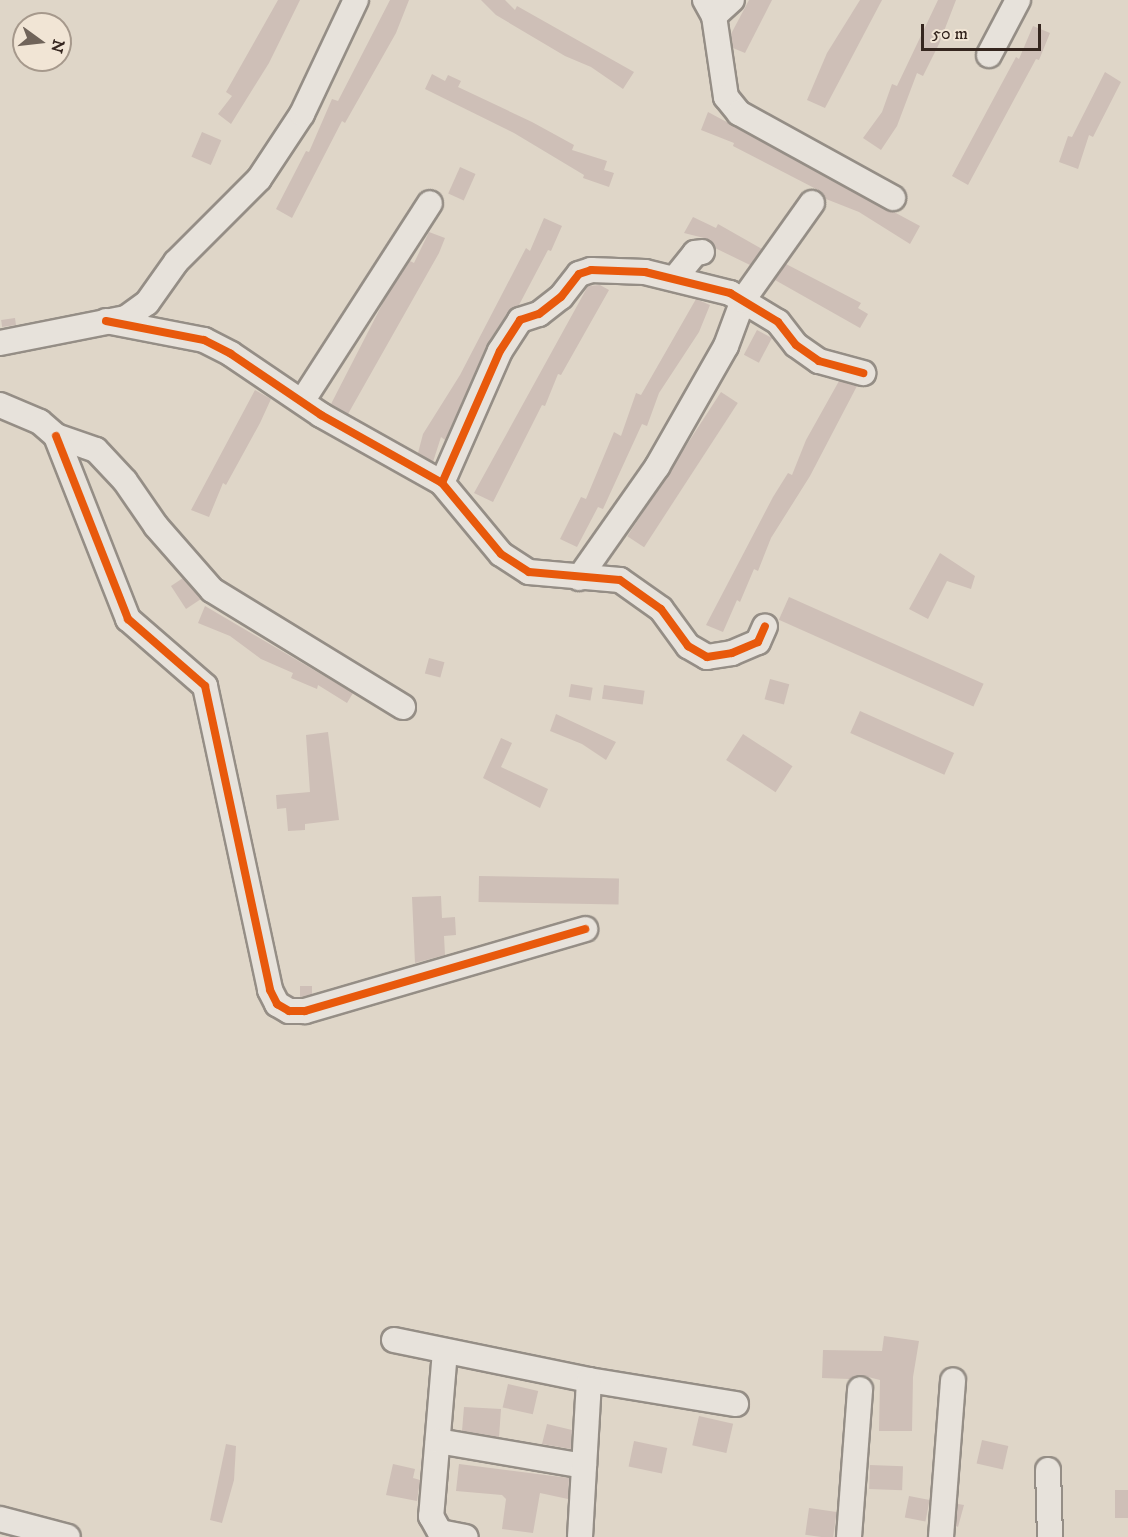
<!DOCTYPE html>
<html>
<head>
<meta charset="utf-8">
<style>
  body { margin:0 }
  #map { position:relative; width:1128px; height:1537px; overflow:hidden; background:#dfd6c8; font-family:"IM FELL DW Pica",serif }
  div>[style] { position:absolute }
  .building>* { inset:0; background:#cebfb7; transform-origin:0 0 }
  .roads { filter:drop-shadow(2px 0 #958e86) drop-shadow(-2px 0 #958e86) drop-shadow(0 2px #958e86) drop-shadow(0 -2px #958e86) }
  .minor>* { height:24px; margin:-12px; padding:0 12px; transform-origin:12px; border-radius:12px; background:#e7e2db }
  .cycleway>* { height:8px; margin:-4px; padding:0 4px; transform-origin:4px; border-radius:4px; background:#e8590c }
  span { translate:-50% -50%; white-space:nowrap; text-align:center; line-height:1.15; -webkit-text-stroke:4.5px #f1e5d5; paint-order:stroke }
  .north { position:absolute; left:12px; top:12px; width:60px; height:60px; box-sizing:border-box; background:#f1e5d5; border:2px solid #a6998c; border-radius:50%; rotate:105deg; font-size:16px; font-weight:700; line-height:24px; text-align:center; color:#35261f }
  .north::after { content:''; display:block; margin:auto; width:21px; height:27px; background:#70645a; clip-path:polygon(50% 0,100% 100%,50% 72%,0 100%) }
  .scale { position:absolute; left:921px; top:24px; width:120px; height:27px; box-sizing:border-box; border:3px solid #35261f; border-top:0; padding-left:8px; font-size:18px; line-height:21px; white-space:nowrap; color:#35261f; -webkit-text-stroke:4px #f1e5d5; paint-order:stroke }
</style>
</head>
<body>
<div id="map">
  <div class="building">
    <i style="clip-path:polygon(278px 0,300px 0,269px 63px,231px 124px,218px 114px,232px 96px,226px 92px)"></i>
    <i style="clip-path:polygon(390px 0,409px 0,396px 33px,345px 123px,342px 121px,292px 218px,276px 209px,306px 151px,309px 152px,332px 99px,338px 101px)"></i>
    <i style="clip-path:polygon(481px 0,505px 0,515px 10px,517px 6px,634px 72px,623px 89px,591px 67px,565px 56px,496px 15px)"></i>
    <i style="clip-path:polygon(749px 0,772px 0,745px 53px,733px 48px,731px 34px)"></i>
    <i style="clip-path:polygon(860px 0,882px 0,825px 108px,807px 100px,827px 53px)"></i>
    <i style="clip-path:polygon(938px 0,956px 0,939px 44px,923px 76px,917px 73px,897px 126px,881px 150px,863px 138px,882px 112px,892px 84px,897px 86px)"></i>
    <i style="clip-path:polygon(1033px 26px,1050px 33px,1039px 60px,1036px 59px,968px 185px,952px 176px,1016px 57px,1019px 59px)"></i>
    <i style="clip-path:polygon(1105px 72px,1121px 82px,1093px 137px,1089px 135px,1078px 169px,1059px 162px,1068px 136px,1072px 137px)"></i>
    <i style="clip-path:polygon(432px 74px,445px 81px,448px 75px,461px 81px,458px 87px,532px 122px,574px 145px,572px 150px,607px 161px,604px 170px,614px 173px,609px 187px,583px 178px,584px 175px,514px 133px,425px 89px)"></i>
    <i style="clip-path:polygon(708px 112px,920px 226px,910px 244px,859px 212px,826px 199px,820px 191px,733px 146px,734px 143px,701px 130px)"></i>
    <i style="left:202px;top:132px;width:21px;height:27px;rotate:23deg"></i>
    <i style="left:460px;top:167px;width:17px;height:29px;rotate:24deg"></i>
    <i style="clip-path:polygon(693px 217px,716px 228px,718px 224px,762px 249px,750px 265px,715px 248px,708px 239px,684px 233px)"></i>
    <i style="clip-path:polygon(544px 218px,562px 226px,551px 251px,548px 250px,519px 305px,508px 312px,488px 343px,447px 436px,445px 440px,441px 437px,433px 462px,418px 453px,423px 434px,460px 375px,526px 248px,530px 251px)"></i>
    <i style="clip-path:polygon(429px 232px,445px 238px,439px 253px,348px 414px,331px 404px,387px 295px,410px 261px,414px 263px)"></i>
    <i style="clip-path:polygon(786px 264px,861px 303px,858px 308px,868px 314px,860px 328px,775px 280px)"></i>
    <i style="clip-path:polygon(600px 285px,609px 290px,561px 375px,558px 374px,545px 406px,542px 405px,493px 502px,474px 493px,588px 286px)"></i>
    <i style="clip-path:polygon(696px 299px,710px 305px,699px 332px,659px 393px,647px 426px,642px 424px,603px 509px,598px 507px,577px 547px,560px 539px,581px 497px,586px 499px,614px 432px,621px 436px,636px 393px,641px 395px)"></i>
    <i style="left:15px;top:318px;width:7px;height:14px;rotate:82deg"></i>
    <i style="left:757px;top:330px;width:17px;height:28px;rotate:28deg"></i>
    <i style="clip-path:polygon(839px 381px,857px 386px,810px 476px,771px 538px,758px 571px,754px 569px,740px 602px,737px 600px,723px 632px,706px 625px,773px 497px,788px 473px,792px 475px,806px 440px)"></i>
    <i style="clip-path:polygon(255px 390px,271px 399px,260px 423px,226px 485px,223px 483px,209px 517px,191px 510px)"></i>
    <i style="left:721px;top:392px;width:20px;height:172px;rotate:33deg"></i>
    <i style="clip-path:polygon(940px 553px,975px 576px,971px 589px,947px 581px,928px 619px,909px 609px)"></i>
    <i style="clip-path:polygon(183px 578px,201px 599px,186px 609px,171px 586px)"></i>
    <i style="left:789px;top:597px;width:213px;height:25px;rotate:24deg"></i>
    <i style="clip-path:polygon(205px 606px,353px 693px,347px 703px,318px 685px,317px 689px,291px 678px,293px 673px,261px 659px,230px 636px,198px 623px)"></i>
    <i style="left:429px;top:658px;width:16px;height:16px;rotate:15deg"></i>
    <i style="left:770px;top:679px;width:20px;height:21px;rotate:15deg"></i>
    <i style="left:571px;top:684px;width:22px;height:13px;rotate:10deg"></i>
    <i style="left:604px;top:685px;width:41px;height:14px;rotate:8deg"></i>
    <i style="left:860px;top:711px;width:103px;height:24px;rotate:24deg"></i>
    <i style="clip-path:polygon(556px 714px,616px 742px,606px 760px,582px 744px,550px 731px)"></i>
    <i style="clip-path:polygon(328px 732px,339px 820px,305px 824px,305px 830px,288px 831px,286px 808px,277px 809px,276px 795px,310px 792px,306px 735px)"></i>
    <i style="left:743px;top:734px;width:59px;height:31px;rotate:33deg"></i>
    <i style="clip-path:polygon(501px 738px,512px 743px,501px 767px,548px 789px,540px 808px,483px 778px)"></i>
    <i style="left:479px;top:876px;width:140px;height:26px;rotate:1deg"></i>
    <i style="clip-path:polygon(441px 896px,442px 918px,455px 917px,456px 935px,444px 936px,445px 955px,415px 963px,412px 897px)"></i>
    <i style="clip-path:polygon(300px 986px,312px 986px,312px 994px,300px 997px)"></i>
    <i style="clip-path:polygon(884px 1336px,919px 1341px,913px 1377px,912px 1431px,879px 1431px,880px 1380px,860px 1375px,850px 1379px,822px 1378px,823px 1350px,882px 1351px)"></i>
    <i style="left:508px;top:1384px;width:31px;height:24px;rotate:13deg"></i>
    <i style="clip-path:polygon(464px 1407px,501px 1409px,499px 1437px,462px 1431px)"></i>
    <i style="left:699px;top:1416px;width:35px;height:30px;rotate:13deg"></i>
    <i style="clip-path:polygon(547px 1424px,572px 1430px,571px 1449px,542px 1444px)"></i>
    <i style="left:982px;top:1440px;width:27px;height:24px;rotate:13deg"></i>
    <i style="left:634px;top:1441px;width:34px;height:26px;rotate:12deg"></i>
    <i style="clip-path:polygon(226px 1444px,236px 1446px,234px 1480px,222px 1523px,210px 1520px)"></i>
    <i style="clip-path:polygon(393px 1464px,415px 1469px,413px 1478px,420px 1480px,417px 1501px,386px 1495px)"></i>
    <i style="clip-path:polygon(459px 1464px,569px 1478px,568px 1499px,540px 1493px,533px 1533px,502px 1529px,506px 1499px,502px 1495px,456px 1491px)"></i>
    <i style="left:870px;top:1465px;width:33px;height:24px;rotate:2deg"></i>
    <i style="left:1115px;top:1490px;width:13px;height:28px"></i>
    <i style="left:909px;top:1496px;width:21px;height:22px;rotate:11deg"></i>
    <i style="clip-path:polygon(958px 1504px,964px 1505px,958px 1527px,956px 1526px)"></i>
    <i style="left:809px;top:1508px;width:28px;height:27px;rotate:8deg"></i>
  </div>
  <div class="roads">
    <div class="minor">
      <i style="left:705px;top:0;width:18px;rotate:61deg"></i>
      <i style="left:714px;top:16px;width:82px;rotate:81.6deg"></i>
      <i style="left:726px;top:97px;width:21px;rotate:51deg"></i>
      <i style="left:739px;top:113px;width:176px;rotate:28.9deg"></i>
      <i style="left:714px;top:16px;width:24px;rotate:-42deg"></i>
      <i style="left:989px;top:55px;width:62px;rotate:-62.2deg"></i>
      <i style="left:675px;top:278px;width:32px;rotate:-51deg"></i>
      <i style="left:695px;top:253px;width:7px;rotate:-8deg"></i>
      <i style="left:106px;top:321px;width:100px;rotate:11deg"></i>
      <i style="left:204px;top:340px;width:30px;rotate:27deg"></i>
      <i style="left:231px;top:354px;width:109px;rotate:34.1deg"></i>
      <i style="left:321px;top:415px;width:139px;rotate:29.3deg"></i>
      <i style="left:442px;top:483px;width:92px;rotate:50.3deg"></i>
      <i style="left:501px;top:554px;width:33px;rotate:33deg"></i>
      <i style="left:529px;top:572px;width:91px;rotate:5deg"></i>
      <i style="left:620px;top:580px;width:50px;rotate:35.3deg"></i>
      <i style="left:661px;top:609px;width:46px;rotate:53.9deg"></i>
      <i style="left:688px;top:646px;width:22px;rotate:30deg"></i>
      <i style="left:707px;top:657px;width:25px;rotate:-9deg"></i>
      <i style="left:732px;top:653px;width:28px;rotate:-23deg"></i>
      <i style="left:758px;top:642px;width:17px;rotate:-66deg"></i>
      <i style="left:0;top:343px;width:128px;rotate:-11.2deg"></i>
      <i style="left:126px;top:318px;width:26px;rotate:-36deg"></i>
      <i style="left:147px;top:303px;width:50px;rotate:-54.7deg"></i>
      <i style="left:176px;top:262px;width:117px;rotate:-45deg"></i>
      <i style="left:259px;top:179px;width:78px;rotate:-56.5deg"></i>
      <i style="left:302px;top:114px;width:126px;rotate:-64.7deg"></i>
      <i style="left:303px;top:400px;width:234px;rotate:-57.2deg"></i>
      <i style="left:0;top:405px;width:43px;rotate:23deg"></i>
      <i style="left:40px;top:422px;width:21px;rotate:41deg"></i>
      <i style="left:56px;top:436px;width:42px;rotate:19.3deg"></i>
      <i style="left:96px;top:450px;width:42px;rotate:46.9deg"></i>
      <i style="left:125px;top:481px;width:55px;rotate:55.4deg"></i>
      <i style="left:156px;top:526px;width:85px;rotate:48.8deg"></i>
      <i style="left:212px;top:590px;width:224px;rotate:31.5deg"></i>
      <i style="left:56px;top:436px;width:197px;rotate:68.5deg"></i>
      <i style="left:128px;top:619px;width:102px;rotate:41deg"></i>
      <i style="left:205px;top:686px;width:311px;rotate:77.9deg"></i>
      <i style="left:270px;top:990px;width:16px;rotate:63deg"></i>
      <i style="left:277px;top:1004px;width:14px;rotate:30deg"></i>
      <i style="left:289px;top:1011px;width:16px"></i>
      <i style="left:305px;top:1011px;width:292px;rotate:-16.3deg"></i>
      <i style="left:442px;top:483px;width:144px;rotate:-66.3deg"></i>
      <i style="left:500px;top:351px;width:37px;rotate:-57deg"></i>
      <i style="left:520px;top:320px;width:20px;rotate:-18deg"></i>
      <i style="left:539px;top:314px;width:28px;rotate:-38deg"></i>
      <i style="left:561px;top:297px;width:29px;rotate:-52deg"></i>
      <i style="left:579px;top:274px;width:13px;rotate:-18deg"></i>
      <i style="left:591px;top:270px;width:54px;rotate:2.1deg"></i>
      <i style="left:645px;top:272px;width:88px;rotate:13.9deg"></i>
      <i style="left:730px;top:293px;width:56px;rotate:31.1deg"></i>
      <i style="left:778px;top:322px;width:29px;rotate:52deg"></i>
      <i style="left:796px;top:345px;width:28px;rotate:35deg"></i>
      <i style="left:819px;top:361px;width:46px;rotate:15.3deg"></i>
      <i style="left:579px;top:578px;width:136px;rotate:-54.9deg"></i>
      <i style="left:657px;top:467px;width:139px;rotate:-60.3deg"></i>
      <i style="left:726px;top:346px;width:49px;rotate:-69.7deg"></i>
      <i style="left:743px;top:300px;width:119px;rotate:-54.6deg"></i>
      <i style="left:394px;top:1340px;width:199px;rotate:11.6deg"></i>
      <i style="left:589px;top:1380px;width:149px;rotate:9.3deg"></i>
      <i style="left:445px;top:1351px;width:166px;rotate:94.8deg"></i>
      <i style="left:431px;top:1516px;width:18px;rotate:61deg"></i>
      <i style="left:440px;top:1532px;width:26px;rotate:11deg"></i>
      <i style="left:438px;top:1441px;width:148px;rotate:9.7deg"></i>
      <i style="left:1048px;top:1470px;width:67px;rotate:88.3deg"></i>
      <i style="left:0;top:1519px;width:70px;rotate:14.8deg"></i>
      <i style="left:580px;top:1537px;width:157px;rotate:-86.7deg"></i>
      <i style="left:849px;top:1537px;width:148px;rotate:-85.7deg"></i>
      <i style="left:941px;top:1537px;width:157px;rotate:-85.6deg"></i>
    </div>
  </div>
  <div class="cycleway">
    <i style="left:106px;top:321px;width:100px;rotate:11deg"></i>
    <i style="left:204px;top:340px;width:30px;rotate:27deg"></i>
    <i style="left:231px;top:354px;width:109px;rotate:34.1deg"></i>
    <i style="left:321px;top:415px;width:139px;rotate:29.3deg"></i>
    <i style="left:442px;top:483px;width:92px;rotate:50.3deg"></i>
    <i style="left:501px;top:554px;width:33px;rotate:33deg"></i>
    <i style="left:529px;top:572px;width:91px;rotate:5deg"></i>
    <i style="left:620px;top:580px;width:50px;rotate:35.3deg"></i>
    <i style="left:661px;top:609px;width:46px;rotate:53.9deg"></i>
    <i style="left:688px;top:646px;width:22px;rotate:30deg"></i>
    <i style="left:707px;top:657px;width:25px;rotate:-9deg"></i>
    <i style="left:732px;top:653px;width:28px;rotate:-23deg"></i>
    <i style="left:758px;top:642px;width:17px;rotate:-66deg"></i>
    <i style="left:56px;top:436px;width:197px;rotate:68.5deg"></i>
    <i style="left:128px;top:619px;width:102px;rotate:41deg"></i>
    <i style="left:205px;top:686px;width:311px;rotate:77.9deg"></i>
    <i style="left:270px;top:990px;width:16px;rotate:63deg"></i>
    <i style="left:277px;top:1004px;width:14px;rotate:30deg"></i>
    <i style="left:289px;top:1011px;width:16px"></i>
    <i style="left:305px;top:1011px;width:292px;rotate:-16.3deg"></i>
    <i style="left:442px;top:483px;width:144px;rotate:-66.3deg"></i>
    <i style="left:500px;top:351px;width:37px;rotate:-57deg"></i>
    <i style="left:520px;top:320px;width:20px;rotate:-18deg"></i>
    <i style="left:539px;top:314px;width:28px;rotate:-38deg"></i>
    <i style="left:561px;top:297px;width:29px;rotate:-52deg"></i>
    <i style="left:579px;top:274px;width:13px;rotate:-18deg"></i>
    <i style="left:591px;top:270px;width:54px;rotate:2.1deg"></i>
    <i style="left:645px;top:272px;width:88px;rotate:13.9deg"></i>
    <i style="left:730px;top:293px;width:56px;rotate:31.1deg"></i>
    <i style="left:778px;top:322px;width:29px;rotate:52deg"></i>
    <i style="left:796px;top:345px;width:28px;rotate:35deg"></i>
    <i style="left:819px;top:361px;width:46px;rotate:15.3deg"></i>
  </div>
  <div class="north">N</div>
  <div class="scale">50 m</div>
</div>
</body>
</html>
